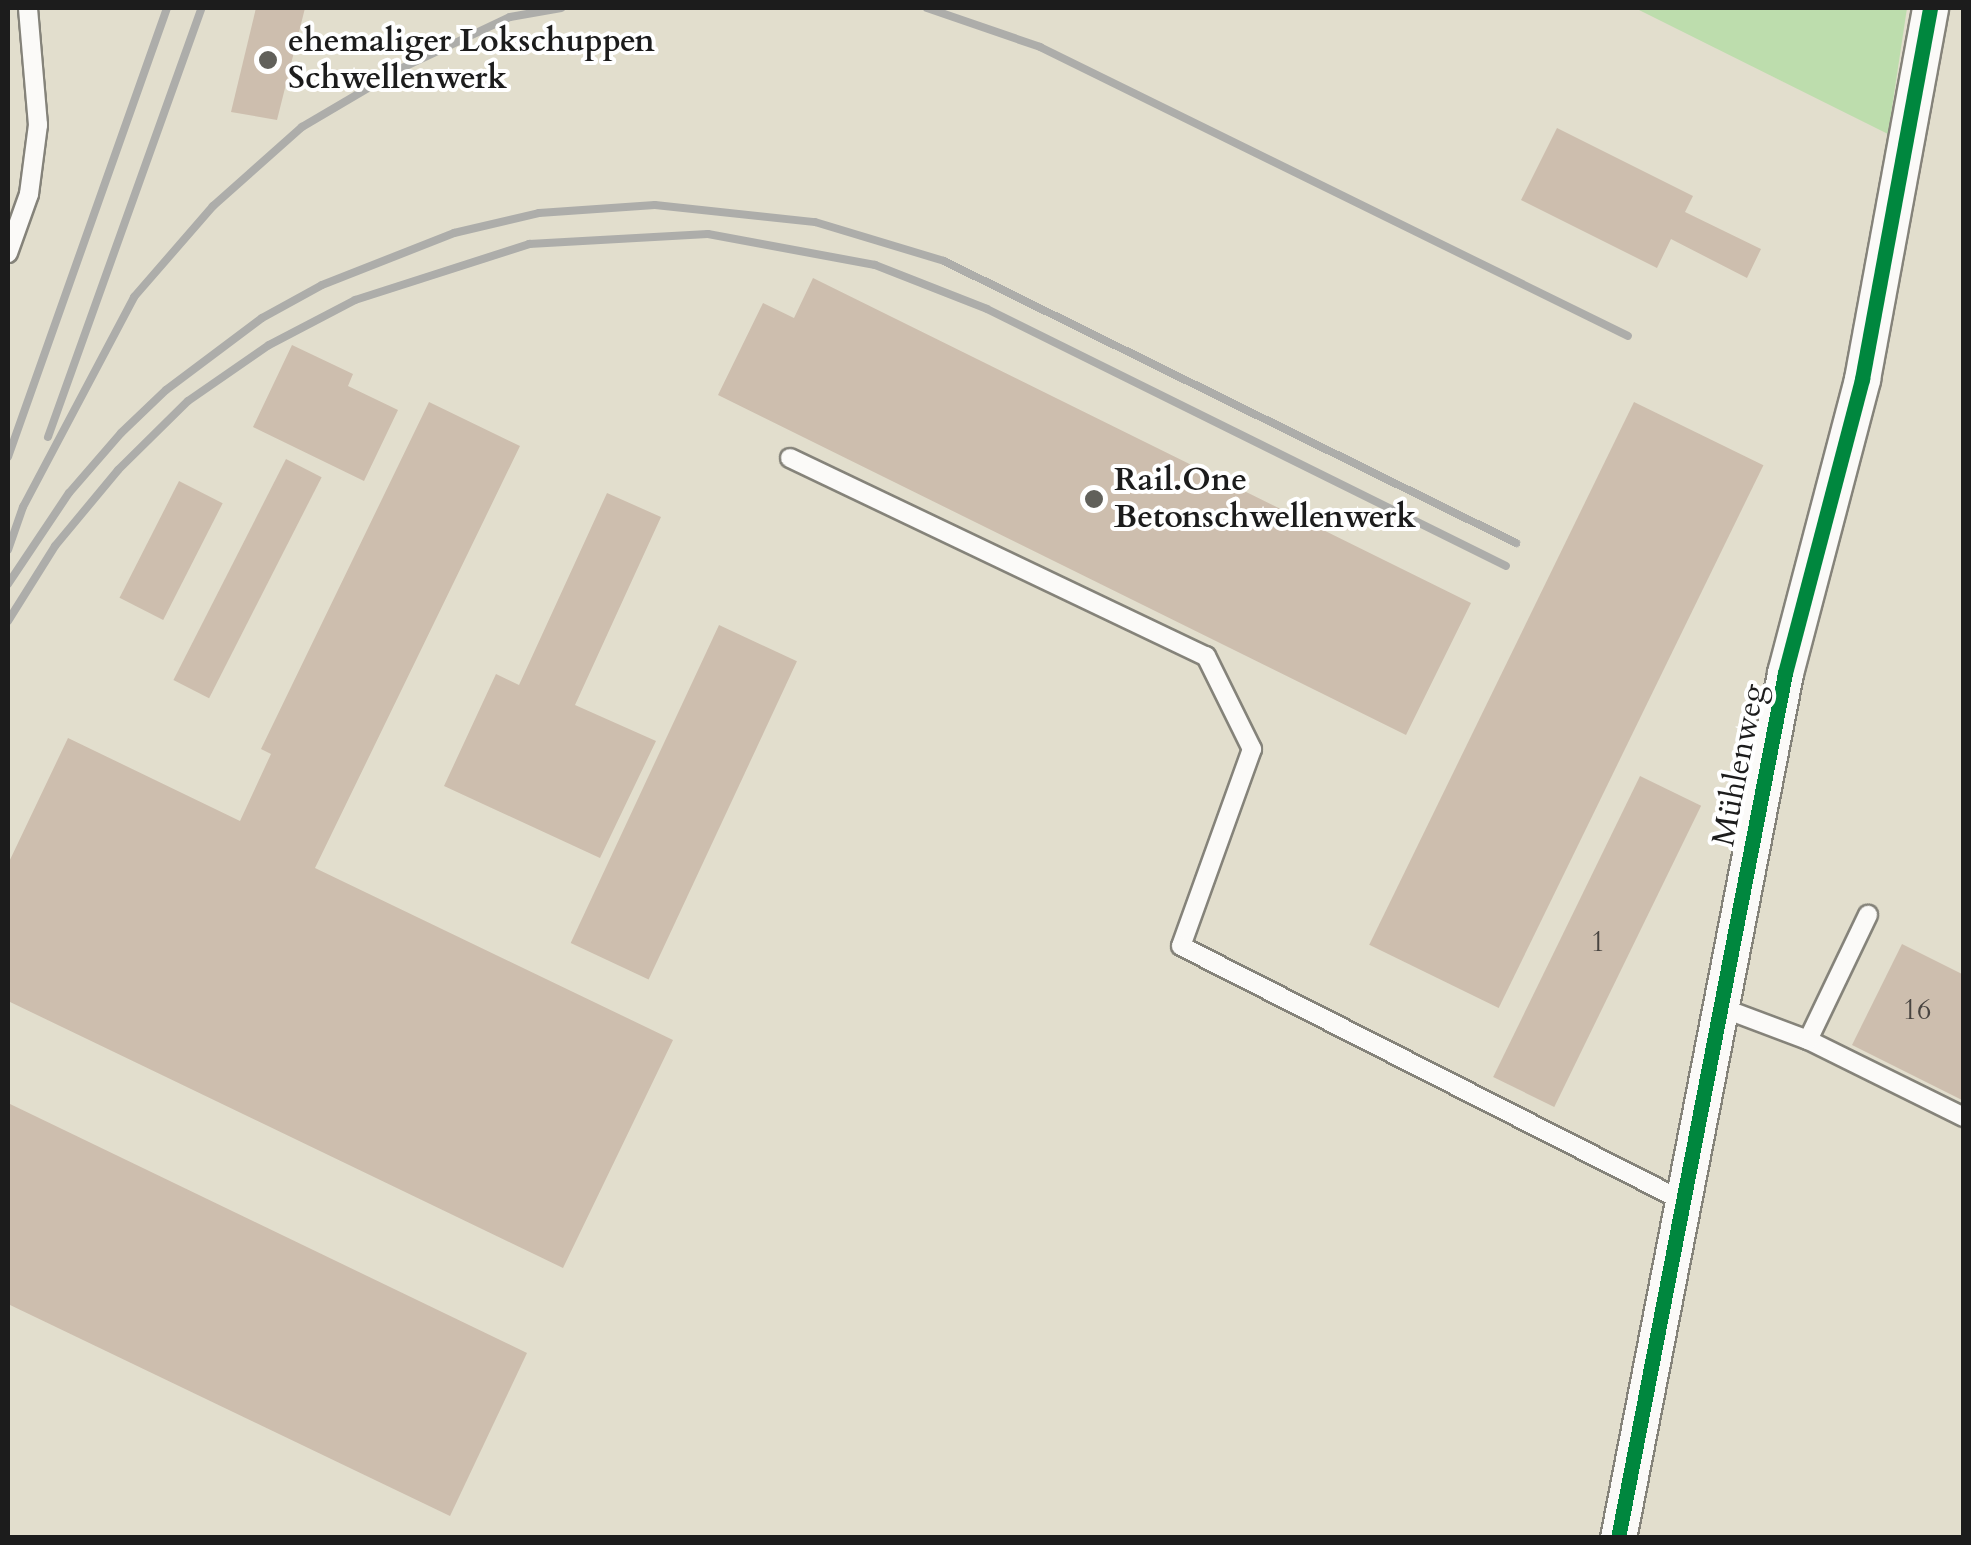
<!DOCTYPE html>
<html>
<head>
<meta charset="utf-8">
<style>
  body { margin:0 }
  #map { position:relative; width:1971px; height:1545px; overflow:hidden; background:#e2decd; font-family:Cardo,serif }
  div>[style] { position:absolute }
  .green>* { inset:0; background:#bdddad }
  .building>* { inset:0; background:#cdbeae; transform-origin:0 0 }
  .roads { filter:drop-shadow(2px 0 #85837a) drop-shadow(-2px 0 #85837a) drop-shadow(0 2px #85837a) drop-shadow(0 -2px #85837a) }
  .lane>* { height:18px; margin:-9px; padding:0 9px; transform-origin:9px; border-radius:9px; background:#fbfaf8 }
  .street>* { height:35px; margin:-17.5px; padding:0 17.5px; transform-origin:17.5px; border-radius:17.5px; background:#fbfaf8 }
  .rail>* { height:8px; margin:-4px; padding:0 4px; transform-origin:4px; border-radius:4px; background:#adadaa }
  .cycleway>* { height:15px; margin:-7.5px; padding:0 7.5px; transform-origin:7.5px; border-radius:7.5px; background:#00873e }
  .dots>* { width:28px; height:28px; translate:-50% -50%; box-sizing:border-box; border:5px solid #fff; border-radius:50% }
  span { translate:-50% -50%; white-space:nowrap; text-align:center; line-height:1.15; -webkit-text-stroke:8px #fff; paint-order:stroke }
  .number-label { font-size:28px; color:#484440 }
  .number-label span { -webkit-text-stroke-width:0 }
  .poi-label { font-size:32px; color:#1c1c1c; font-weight:700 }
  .left { translate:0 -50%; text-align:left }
  .street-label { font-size:32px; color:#1c1c1c }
  .frame { position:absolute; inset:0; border:10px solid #1c1c1c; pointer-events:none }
</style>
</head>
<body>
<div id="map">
  <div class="green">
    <i style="clip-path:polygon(1635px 8px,1907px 8px,1888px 134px)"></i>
  </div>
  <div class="building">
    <i style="clip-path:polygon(256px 8px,305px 8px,277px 120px,231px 112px)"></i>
    <i style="clip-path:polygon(1557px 128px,1693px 196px,1685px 212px,1761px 249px,1747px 278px,1671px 239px,1657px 268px,1521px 200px)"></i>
    <i style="clip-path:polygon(813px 278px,1471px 603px,1406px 735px,718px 395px,763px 303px,794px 318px)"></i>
    <i style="clip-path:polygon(292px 345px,353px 374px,348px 386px,398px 410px,364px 481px,253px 427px)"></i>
    <i style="clip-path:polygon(429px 402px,520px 446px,315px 868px,673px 1040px,563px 1268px,8px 1001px,8px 864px,68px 738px,240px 821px,271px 754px,261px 749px)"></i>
    <i style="left:1634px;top:402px;width:144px;height:604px;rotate:26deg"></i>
    <i style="left:286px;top:459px;width:40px;height:248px;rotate:27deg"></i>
    <i style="left:179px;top:481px;width:49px;height:131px;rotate:27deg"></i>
    <i style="clip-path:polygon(607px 493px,661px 517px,575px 705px,656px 741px,600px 858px,444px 786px,496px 674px,519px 685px)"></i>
    <i style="left:719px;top:625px;width:86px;height:351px;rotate:25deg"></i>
    <i style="left:1640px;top:776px;width:68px;height:335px;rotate:26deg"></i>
    <i style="clip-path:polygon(1902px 944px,1964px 975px,1964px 1101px,1852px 1045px)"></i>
    <i style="clip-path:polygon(8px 1103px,527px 1353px,450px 1516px,8px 1304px)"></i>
  </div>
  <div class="roads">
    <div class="lane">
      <i style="left:8px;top:253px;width:63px;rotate:-70.4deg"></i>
      <i style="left:29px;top:194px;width:70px;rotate:-82.6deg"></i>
      <i style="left:38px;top:125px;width:117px;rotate:-94.9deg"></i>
      <i style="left:790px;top:458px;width:461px;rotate:25.5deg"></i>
      <i style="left:1206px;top:656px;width:104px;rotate:63.7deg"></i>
      <i style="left:1252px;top:749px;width:209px;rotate:109.8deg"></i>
      <i style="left:1181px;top:946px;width:561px;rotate:26.93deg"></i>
      <i style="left:1720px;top:1007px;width:94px;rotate:20.6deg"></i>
      <i style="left:1808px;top:1040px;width:174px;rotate:26.3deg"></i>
      <i style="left:1808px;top:1040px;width:139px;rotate:-64.4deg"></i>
    </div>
    <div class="street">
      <i style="left:1618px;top:1538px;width:881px;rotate:-79.07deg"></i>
      <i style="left:1785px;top:673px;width:304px;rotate:-75.3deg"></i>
      <i style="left:1862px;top:379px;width:377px;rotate:-79.6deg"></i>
    </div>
  </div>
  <div class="rail">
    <i style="left:927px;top:8px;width:120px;rotate:19deg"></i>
    <i style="left:1040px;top:47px;width:655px;rotate:26.17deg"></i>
    <i style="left:48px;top:437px;width:456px;rotate:-70.3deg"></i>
    <i style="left:8px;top:457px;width:476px;rotate:-70.5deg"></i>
    <i style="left:8px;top:550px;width:46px;rotate:-70.8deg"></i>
    <i style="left:23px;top:507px;width:238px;rotate:-62.1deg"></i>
    <i style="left:134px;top:297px;width:121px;rotate:-49deg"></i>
    <i style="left:213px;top:206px;width:119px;rotate:-41.6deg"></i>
    <i style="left:302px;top:127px;width:116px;rotate:-30.5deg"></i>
    <i style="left:402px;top:68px;width:119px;rotate:-25.3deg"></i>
    <i style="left:510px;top:17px;width:52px;rotate:-10deg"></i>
    <i style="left:8px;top:584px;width:110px;rotate:-56.2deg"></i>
    <i style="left:69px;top:493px;width:79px;rotate:-49.1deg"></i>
    <i style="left:121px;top:433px;width:62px;rotate:-43.7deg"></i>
    <i style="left:166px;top:390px;width:120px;rotate:-36.9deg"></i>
    <i style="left:262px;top:318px;width:68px;rotate:-28.8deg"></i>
    <i style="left:322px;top:285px;width:142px;rotate:-21.5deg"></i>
    <i style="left:454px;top:233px;width:87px;rotate:-13.2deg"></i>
    <i style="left:539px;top:213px;width:116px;rotate:-3.9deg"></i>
    <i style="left:655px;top:205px;width:161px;rotate:6.1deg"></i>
    <i style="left:815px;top:222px;width:135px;rotate:16.8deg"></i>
    <i style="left:944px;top:261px;width:638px;rotate:26.24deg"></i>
    <i style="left:8px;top:621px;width:89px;rotate:-57.9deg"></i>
    <i style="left:55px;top:546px;width:99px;rotate:-50.3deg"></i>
    <i style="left:118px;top:470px;width:98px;rotate:-44.6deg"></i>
    <i style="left:188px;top:401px;width:98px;rotate:-34.7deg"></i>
    <i style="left:269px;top:345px;width:97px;rotate:-27.6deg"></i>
    <i style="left:355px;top:300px;width:183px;rotate:-17.8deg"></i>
    <i style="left:529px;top:244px;width:179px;rotate:-3.2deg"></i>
    <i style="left:708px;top:234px;width:170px;rotate:10.5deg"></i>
    <i style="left:875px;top:265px;width:120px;rotate:21.4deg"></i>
    <i style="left:987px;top:309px;width:579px;rotate:26.34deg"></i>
  </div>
  <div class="cycleway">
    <i style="left:1618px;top:1538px;width:881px;rotate:-79.07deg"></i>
    <i style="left:1785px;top:673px;width:304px;rotate:-75.3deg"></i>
    <i style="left:1862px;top:379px;width:377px;rotate:-79.6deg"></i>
  </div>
  <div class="dots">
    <i style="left:268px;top:60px;background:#61605a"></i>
    <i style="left:1094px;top:499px;background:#61605a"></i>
  </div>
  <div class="number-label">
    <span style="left:1598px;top:942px">1</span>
    <span style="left:1917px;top:1010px">16</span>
  </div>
  <div class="poi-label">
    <span class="left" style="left:288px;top:60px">ehemaliger Lokschuppen<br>Schwellenwerk</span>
    <span class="left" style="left:1114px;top:499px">Rail.One<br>Betonschwellenwerk</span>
  </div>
  <div class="street-label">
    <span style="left:1739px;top:765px;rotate:-79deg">Mühlenweg</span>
  </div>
  <div class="frame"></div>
</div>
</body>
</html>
